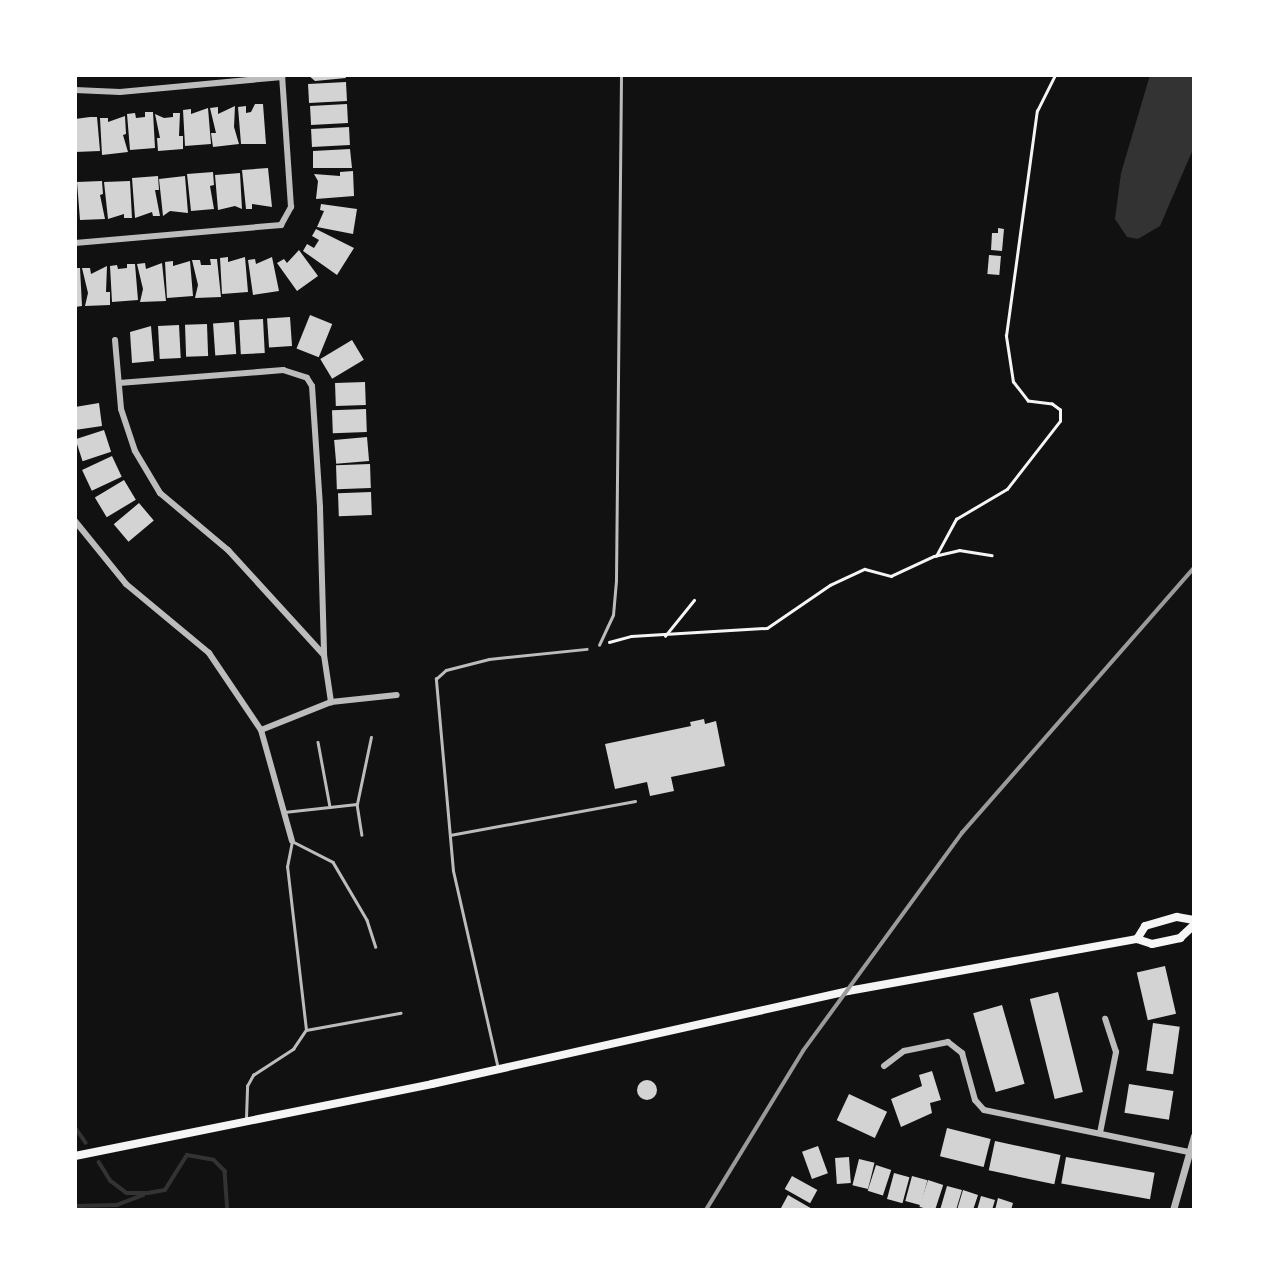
<!DOCTYPE html>
<html>
<head>
<meta charset="utf-8">
<style>
  body { margin:0 }
  #map { position:relative; width:1269px; height:1285px; overflow:hidden; background:#111; font-family:Ubuntu,sans-serif }
  div>[style] { position:absolute }
  .water>* { inset:0; background:#333 }
  .stream>* { height:3.5px; margin:-1.75px; padding:0 1.75px; transform-origin:1.75px; border-radius:1.75px; background:#333 }
  .building>* { inset:0; background:#d3d3d3; transform-origin:0 0 }
  .round { border-radius:50% }
  .path>* { height:2.5px; margin:-1.25px; padding:0 1.25px; transform-origin:1.25px; border-radius:1.25px; background:#f5f5f5 }
  .service>* { height:2.5px; margin:-1.25px; padding:0 1.25px; transform-origin:1.25px; border-radius:1.25px; background:#bcbcbc }
  .minor>* { height:6px; margin:-3px; padding:0 3px; transform-origin:3px; border-radius:3px; background:#bcbcbc }
  .tertiary>* { height:7px; margin:-3.5px; padding:0 3.5px; transform-origin:3.5px; border-radius:3.5px; background:#bcbcbc }
  .secondary>* { height:8px; margin:-4px; padding:0 4px; transform-origin:4px; border-radius:4px; background:#f5f5f5 }
  .rail>* { height:3.5px; margin:-1.75px; padding:0 1.75px; transform-origin:1.75px; border-radius:1.75px; background:#9a9a9a }
  span { translate:-50% -50%; white-space:nowrap; text-align:center; line-height:1.15; -webkit-text-stroke:5px #fff; paint-order:stroke }
  .frame { position:absolute; inset:0; border:77px solid #fff; pointer-events:none }
</style>
</head>
<body>
<div id="map">
  <div class="water">
    <i style="clip-path:polygon(1150px 75px,1194px 75px,1194px 147px,1160px 226px,1138px 239px,1127px 237px,1115px 219px,1121px 173px)"></i>
  </div>
  <div class="stream">
    <i style="left:75px;top:1127px;width:19px;rotate:55deg"></i>
    <i style="left:99px;top:1162px;width:22px;rotate:58deg"></i>
    <i style="left:111px;top:1181px;width:20px;rotate:37deg"></i>
    <i style="left:127px;top:1193px;width:21px"></i>
    <i style="left:148px;top:1193px;width:17px;rotate:-10deg"></i>
    <i style="left:165px;top:1190px;width:41px;rotate:-57.8deg"></i>
    <i style="left:187px;top:1155px;width:27px;rotate:10deg"></i>
    <i style="left:214px;top:1160px;width:16px;rotate:45deg"></i>
    <i style="left:225px;top:1171px;width:39px;rotate:86deg"></i>
    <i style="left:75px;top:1206px;width:42px;rotate:-1.4deg"></i>
    <i style="left:117px;top:1205px;width:28px;rotate:-21deg"></i>
  </div>
  <div class="building">
    <i style="clip-path:polygon(308px 75px,345px 75px,346px 78px,315px 81px)"></i>
    <i style="left:346px;top:82px;width:19px;height:38px;rotate:87deg"></i>
    <i style="clip-path:polygon(255px 104px,263px 104px,266px 144px,241px 144px,238px 107px,246px 106px,246px 113px,251px 112px)"></i>
    <i style="left:347px;top:104px;width:19px;height:37px;rotate:87deg"></i>
    <i style="clip-path:polygon(235px 106px,234px 127px,239px 144px,213px 147px,211px 133px,216px 133px,210px 108px,218px 107px,218px 114px)"></i>
    <i style="clip-path:polygon(208px 108px,211px 144px,185px 146px,183px 110px,191px 109px,191px 114px)"></i>
    <i style="clip-path:polygon(145px 112px,153px 112px,155px 148px,130px 150px,127px 114px,135px 113px,136px 118px,145px 117px)"></i>
    <i style="clip-path:polygon(173px 113px,180px 113px,179px 136px,183px 136px,183px 149px,158px 151px,157px 138px,160px 138px,155px 114px,164px 118px,173px 117px)"></i>
    <i style="clip-path:polygon(125px 116px,126px 134px,123px 135px,128px 152px,102px 155px,100px 118px,108px 118px,108px 122px)"></i>
    <i style="clip-path:polygon(90px 117px,97px 117px,100px 151px,75px 152px,75px 119px)"></i>
    <i style="left:349px;top:127px;width:18px;height:38px;rotate:87deg"></i>
    <i style="clip-path:polygon(350px 149px,352px 168px,313px 168px,313px 151px)"></i>
    <i style="clip-path:polygon(268px 168px,272px 207px,252px 204px,252px 209px,246px 209px,242px 170px)"></i>
    <i style="clip-path:polygon(353px 171px,354px 196px,316px 199px,318px 181px,314px 174px,340px 176px,340px 172px)"></i>
    <i style="clip-path:polygon(213px 172px,214px 185px,210px 186px,214px 209px,191px 211px,187px 174px)"></i>
    <i style="clip-path:polygon(240px 173px,242px 209px,235px 206px,218px 210px,215px 175px)"></i>
    <i style="clip-path:polygon(158px 176px,159px 190px,155px 190px,160px 216px,153px 216px,152px 212px,135px 218px,132px 178px)"></i>
    <i style="clip-path:polygon(185px 176px,188px 213px,170px 211px,163px 216px,159px 179px)"></i>
    <i style="clip-path:polygon(102px 181px,103px 194px,100px 195px,105px 219px,80px 220px,77px 182px)"></i>
    <i style="clip-path:polygon(130px 181px,132px 218px,124px 218px,124px 214px,108px 219px,104px 182px)"></i>
    <i style="clip-path:polygon(321px 204px,357px 209px,353px 234px,317px 227px,324px 211px,320px 210px)"></i>
    <i style="clip-path:polygon(998px 228px,1004px 229px,1002px 251px,991px 250px,992px 233px,998px 233px)"></i>
    <i style="clip-path:polygon(316px 229px,354px 248px,337px 275px,303px 251px,307px 244px,314px 248px,319px 240px,312px 236px)"></i>
    <i style="clip-path:polygon(299px 250px,318px 276px,297px 291px,277px 263px,284px 259px,287px 263px)"></i>
    <i style="left:989px;top:255px;width:12px;height:19px;rotate:5deg"></i>
    <i style="clip-path:polygon(228px 257px,228px 262px,245px 257px,248px 292px,222px 294px,220px 258px)"></i>
    <i style="clip-path:polygon(272px 257px,279px 291px,253px 295px,248px 260px,255px 259px,256px 264px)"></i>
    <i style="clip-path:polygon(210px 259px,217px 259px,221px 297px,195px 298px,198px 285px,192px 260px,200px 260px,201px 265px,211px 265px)"></i>
    <i style="clip-path:polygon(173px 261px,173px 266px,190px 261px,193px 296px,167px 298px,165px 262px)"></i>
    <i style="clip-path:polygon(145px 263px,146px 269px,162px 263px,166px 301px,140px 302px,143px 289px,137px 264px)"></i>
    <i style="clip-path:polygon(127px 264px,135px 264px,138px 300px,112px 302px,110px 266px,117px 265px,118px 269px,127px 268px)"></i>
    <i style="clip-path:polygon(107px 266px,106px 292px,110px 292px,110px 305px,85px 306px,88px 293px,82px 268px,90px 268px,91px 274px)"></i>
    <i style="clip-path:polygon(75px 268px,80px 268px,82px 306px,75px 307px)"></i>
    <i style="left:310px;top:315px;width:24px;height:36px;rotate:22deg"></i>
    <i style="left:290px;top:317px;width:29px;height:23px;rotate:86deg"></i>
    <i style="left:263px;top:319px;width:34px;height:24px;rotate:87deg"></i>
    <i style="left:234px;top:322px;width:32px;height:21px;rotate:86deg"></i>
    <i style="left:207px;top:324px;width:32px;height:22px;rotate:88deg"></i>
    <i style="left:179px;top:325px;width:33px;height:21px;rotate:87deg"></i>
    <i style="clip-path:polygon(151px 326px,154px 361px,132px 363px,130px 332px)"></i>
    <i style="left:352px;top:340px;width:23px;height:37px;rotate:59deg"></i>
    <i style="left:365px;top:382px;width:23px;height:30px;rotate:88deg"></i>
    <i style="clip-path:polygon(99px 403px,102px 426px,75px 430px,75px 407px)"></i>
    <i style="left:366px;top:409px;width:23px;height:34px;rotate:88deg"></i>
    <i style="left:104px;top:430px;width:23px;height:30px;rotate:72deg"></i>
    <i style="left:367px;top:437px;width:24px;height:33px;rotate:85deg"></i>
    <i style="left:112px;top:456px;width:23px;height:33px;rotate:65deg"></i>
    <i style="left:370px;top:464px;width:24px;height:34px;rotate:88deg"></i>
    <i style="left:124px;top:480px;width:23px;height:34px;rotate:59deg"></i>
    <i style="left:371px;top:492px;width:23px;height:33px;rotate:88deg"></i>
    <i style="left:139px;top:503px;width:23px;height:33px;rotate:50deg"></i>
    <i style="clip-path:polygon(704px 719px,705px 724px,716px 721px,725px 766px,671px 777px,674px 791px,650px 796px,647px 782px,615px 789px,605px 744px,691px 726px,690px 722px)"></i>
    <i style="left:1165px;top:966px;width:49px;height:29px;rotate:77deg"></i>
    <i style="left:1058px;top:992px;width:103px;height:29px;rotate:76deg"></i>
    <i style="left:1002px;top:1005px;width:82px;height:30px;rotate:74deg"></i>
    <i style="left:1153px;top:1023px;width:27px;height:48px;rotate:8deg"></i>
    <i style="clip-path:polygon(932px 1071px,941px 1100px,930px 1103px,932px 1113px,901px 1127px,891px 1099px,922px 1086px,919px 1075px)"></i>
    <i class="round" style="left:637px;top:1080px;width:20px;height:20px"></i>
    <i style="left:1129px;top:1084px;width:45px;height:29px;rotate:9deg"></i>
    <i style="left:849px;top:1094px;width:42px;height:29px;rotate:25deg"></i>
    <i style="left:947px;top:1128px;width:45px;height:29px;rotate:14deg"></i>
    <i style="left:995px;top:1141px;width:67px;height:30px;rotate:12deg"></i>
    <i style="left:818px;top:1146px;width:29px;height:17px;rotate:70deg"></i>
    <i style="left:849px;top:1157px;width:26px;height:14px;rotate:86deg"></i>
    <i style="left:1066px;top:1157px;width:90px;height:27px;rotate:10deg"></i>
    <i style="left:859px;top:1159px;width:16px;height:27px;rotate:14deg"></i>
    <i style="left:876px;top:1165px;width:16px;height:27px;rotate:18deg"></i>
    <i style="left:894px;top:1173px;width:16px;height:27px;rotate:15deg"></i>
    <i style="left:792px;top:1176px;width:29px;height:15px;rotate:29deg"></i>
    <i style="left:912px;top:1176px;width:16px;height:26px;rotate:15deg"></i>
    <i style="left:928px;top:1180px;width:16px;height:28px;rotate:18deg"></i>
    <i style="clip-path:polygon(947px 1186px,962px 1190px,956px 1210px,940px 1210px)"></i>
    <i style="clip-path:polygon(963px 1190px,978px 1195px,973px 1210px,957px 1210px)"></i>
    <i style="clip-path:polygon(788px 1195px,814px 1210px,781px 1208px)"></i>
    <i style="clip-path:polygon(981px 1196px,995px 1200px,992px 1210px,977px 1210px)"></i>
    <i style="clip-path:polygon(998px 1198px,1013px 1203px,1011px 1210px,995px 1210px)"></i>
  </div>
  <div class="path">
    <i style="left:936px;top:556px;width:42px;rotate:-61.6deg"></i>
    <i style="left:956px;top:519px;width:59px;rotate:-30.5deg"></i>
    <i style="left:1007px;top:489px;width:86px;rotate:-52.1deg"></i>
    <i style="left:1060px;top:421px;width:11px;rotate:-90deg"></i>
    <i style="left:1060px;top:410px;width:10px;rotate:-143deg"></i>
    <i style="left:1052px;top:404px;width:24px;rotate:-173deg"></i>
    <i style="left:1028px;top:401px;width:24px;rotate:-128deg"></i>
    <i style="left:1013px;top:382px;width:47px;rotate:-98.7deg"></i>
    <i style="left:1006px;top:336px;width:227px;rotate:-82.2deg"></i>
    <i style="left:1037px;top:111px;width:40px;rotate:-63.4deg"></i>
    <i style="left:665px;top:636px;width:46px;rotate:-51.1deg"></i>
    <i style="left:609px;top:642px;width:23px;rotate:-15deg"></i>
    <i style="left:631px;top:636px;width:136px;rotate:-3.4deg"></i>
    <i style="left:767px;top:628px;width:76px;rotate:-34.3deg"></i>
    <i style="left:830px;top:585px;width:38px;rotate:-25deg"></i>
    <i style="left:865px;top:569px;width:27px;rotate:15deg"></i>
    <i style="left:891px;top:576px;width:47px;rotate:-24.9deg"></i>
    <i style="left:934px;top:556px;width:26px;rotate:-13deg"></i>
    <i style="left:959px;top:550px;width:33px;rotate:9deg"></i>
  </div>
  <div class="service">
    <i style="left:599px;top:645px;width:33px;rotate:-65deg"></i>
    <i style="left:613px;top:615px;width:35px;rotate:-85deg"></i>
    <i style="left:616px;top:580px;width:505px;rotate:-89.43deg"></i>
    <i style="left:318px;top:742px;width:66px;rotate:79.5deg"></i>
    <i style="left:357px;top:804px;width:31px;rotate:81deg"></i>
    <i style="left:284px;top:812px;width:73px;rotate:-6.3deg"></i>
    <i style="left:357px;top:804px;width:68px;rotate:-78.2deg"></i>
    <i style="left:450px;top:835px;width:188px;rotate:-10.4deg"></i>
    <i style="left:306px;top:1030px;width:96px;rotate:-10.3deg"></i>
    <i style="left:498px;top:1069px;width:203px;rotate:-102.8deg"></i>
    <i style="left:453px;top:871px;width:193px;rotate:-95.1deg"></i>
    <i style="left:436px;top:679px;width:13px;rotate:-42deg"></i>
    <i style="left:446px;top:670px;width:44px;rotate:-14.3deg"></i>
    <i style="left:489px;top:659px;width:98px;rotate:-5.9deg"></i>
    <i style="left:246px;top:1118px;width:32px;rotate:-88deg"></i>
    <i style="left:247px;top:1086px;width:13px;rotate:-61deg"></i>
    <i style="left:253px;top:1075px;width:48px;rotate:-33deg"></i>
    <i style="left:293px;top:1049px;width:23px;rotate:-56deg"></i>
    <i style="left:306px;top:1030px;width:164px;rotate:-96.6deg"></i>
    <i style="left:287px;top:867px;width:26px;rotate:-79deg"></i>
    <i style="left:292px;top:841px;width:46px;rotate:27.1deg"></i>
    <i style="left:333px;top:862px;width:67px;rotate:59.6deg"></i>
    <i style="left:367px;top:920px;width:28px;rotate:72deg"></i>
  </div>
  <div class="minor">
    <i style="left:75px;top:90px;width:45px;rotate:2.5deg"></i>
    <i style="left:120px;top:92px;width:163px;rotate:-5.3deg"></i>
    <i style="left:75px;top:243px;width:207px;rotate:-5deg"></i>
    <i style="left:281px;top:225px;width:21px;rotate:-61deg"></i>
    <i style="left:291px;top:207px;width:132px;rotate:-93.9deg"></i>
    <i style="left:115px;top:340px;width:69px;rotate:85deg"></i>
    <i style="left:121px;top:409px;width:44px;rotate:71.6deg"></i>
    <i style="left:135px;top:451px;width:49px;rotate:59.2deg"></i>
    <i style="left:160px;top:493px;width:89px;rotate:40deg"></i>
    <i style="left:228px;top:550px;width:142px;rotate:47.6deg"></i>
    <i style="left:324px;top:655px;width:48px;rotate:81.5deg"></i>
    <i style="left:119px;top:383px;width:165px;rotate:-4.5deg"></i>
    <i style="left:283px;top:370px;width:25px;rotate:18deg"></i>
    <i style="left:307px;top:378px;width:9px;rotate:58deg"></i>
    <i style="left:312px;top:386px;width:122px;rotate:86.2deg"></i>
    <i style="left:320px;top:508px;width:147px;rotate:88.4deg"></i>
    <i style="left:75px;top:521px;width:81px;rotate:51deg"></i>
    <i style="left:126px;top:584px;width:108px;rotate:39.7deg"></i>
    <i style="left:209px;top:653px;width:93px;rotate:56deg"></i>
    <i style="left:261px;top:730px;width:115px;rotate:74.4deg"></i>
    <i style="left:261px;top:730px;width:75px;rotate:-21.8deg"></i>
    <i style="left:331px;top:702px;width:66px;rotate:-6.1deg"></i>
    <i style="left:884px;top:1066px;width:25px;rotate:-37deg"></i>
    <i style="left:904px;top:1051px;width:45px;rotate:-11.6deg"></i>
    <i style="left:948px;top:1042px;width:18px;rotate:38deg"></i>
    <i style="left:962px;top:1053px;width:49px;rotate:74.5deg"></i>
    <i style="left:975px;top:1100px;width:13px;rotate:48deg"></i>
    <i style="left:984px;top:1110px;width:214px;rotate:11.6deg"></i>
    <i style="left:1100px;top:1133px;width:83px;rotate:-78.8deg"></i>
    <i style="left:1116px;top:1052px;width:35px;rotate:-108deg"></i>
  </div>
  <div class="tertiary">
    <i style="left:1173px;top:1210px;width:77px;rotate:-74.2deg"></i>
  </div>
  <div class="secondary">
    <i style="left:1137px;top:939px;width:15px;rotate:-58deg"></i>
    <i style="left:1145px;top:926px;width:33px;rotate:-16deg"></i>
    <i style="left:1177px;top:917px;width:17px;rotate:10deg"></i>
    <i style="left:75px;top:1156px;width:364px;rotate:-11.4deg"></i>
    <i style="left:432px;top:1084px;width:426px;rotate:-12.6deg"></i>
    <i style="left:848px;top:991px;width:294px;rotate:-10.2deg"></i>
    <i style="left:1137px;top:939px;width:16px;rotate:18deg"></i>
    <i style="left:1152px;top:944px;width:29px;rotate:-12deg"></i>
    <i style="left:1180px;top:938px;width:19px;rotate:-43deg"></i>
  </div>
  <div class="rail">
    <i style="left:706px;top:1210px;width:186px;rotate:-58.6deg"></i>
    <i style="left:803px;top:1051px;width:270px;rotate:-53.9deg"></i>
    <i style="left:962px;top:833px;width:352px;rotate:-48.8deg"></i>
  </div>
  <div class="frame"></div>
</div>
</body>
</html>
